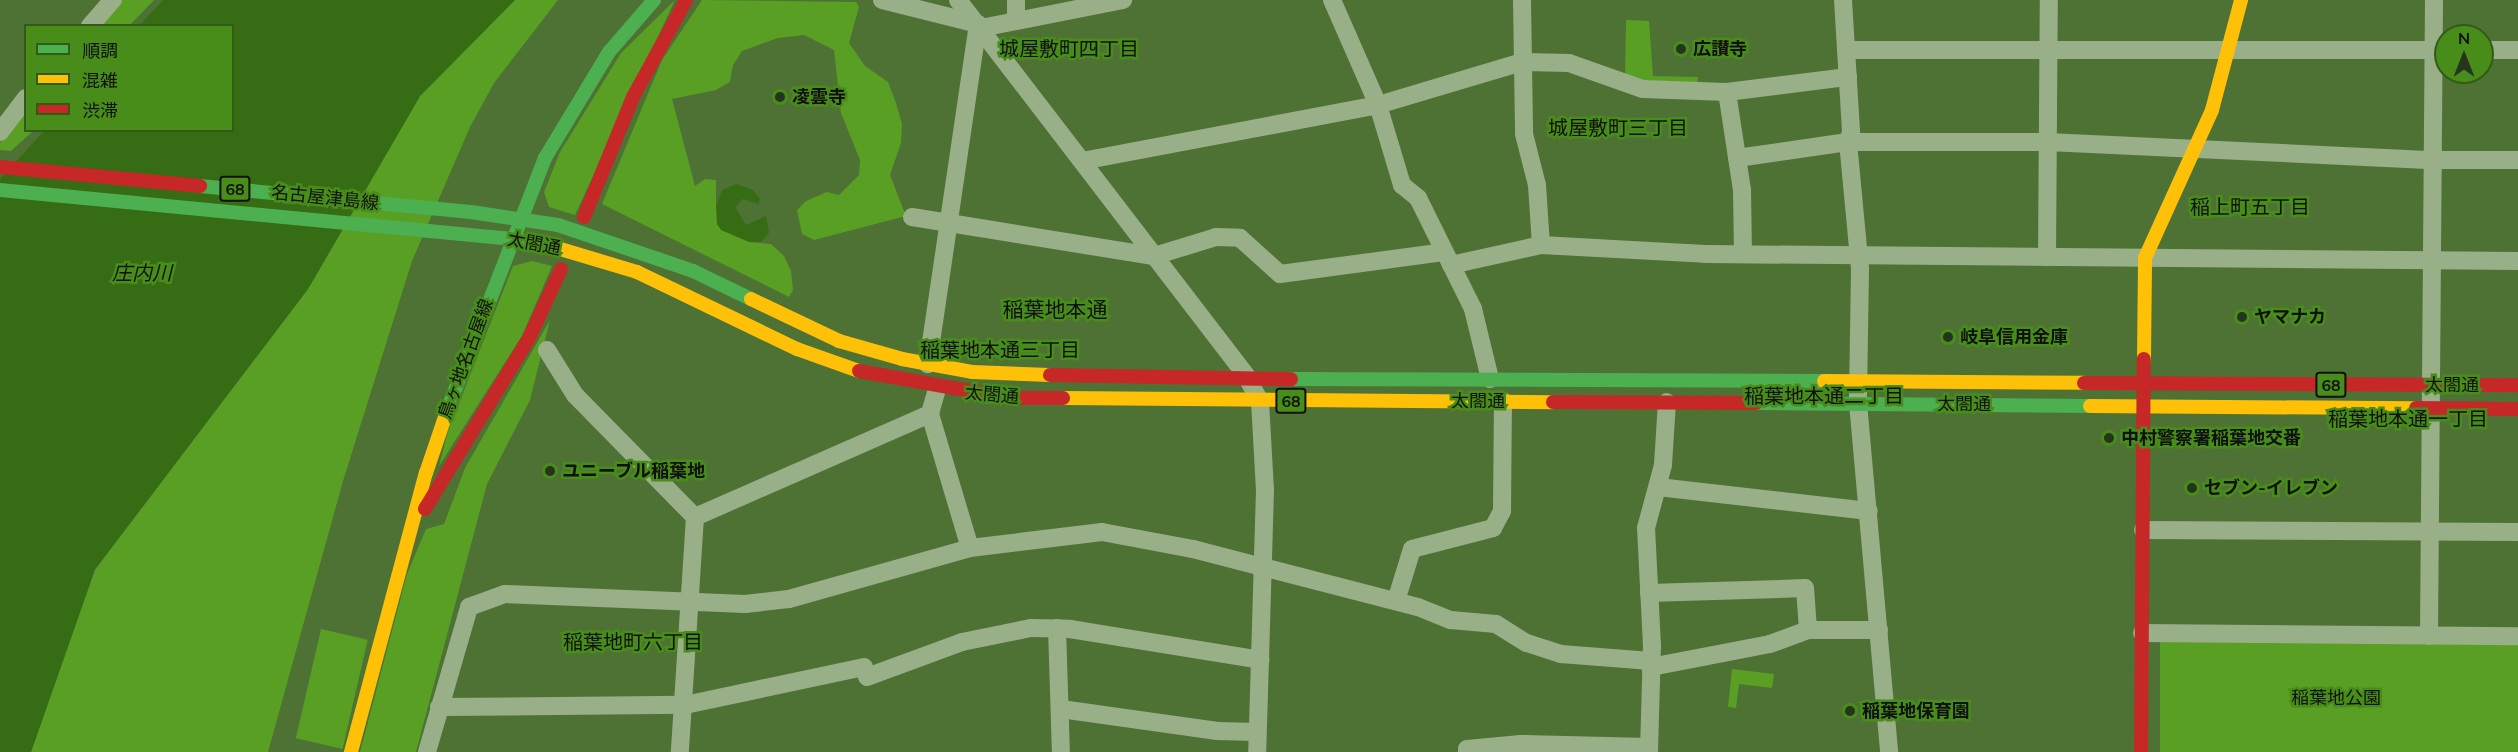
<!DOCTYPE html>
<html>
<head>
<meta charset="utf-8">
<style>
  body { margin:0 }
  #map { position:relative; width:2518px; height:752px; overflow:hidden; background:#4d7234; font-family:Mulish,"Noto Sans JP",sans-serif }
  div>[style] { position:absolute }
  .green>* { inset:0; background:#589f24; transform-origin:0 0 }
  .water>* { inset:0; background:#366c13 }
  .street>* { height:18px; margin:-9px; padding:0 9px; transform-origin:9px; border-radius:9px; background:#99af88 }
  .fast>* { height:14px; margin:-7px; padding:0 7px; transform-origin:7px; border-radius:7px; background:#4caf50 }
  .slow>* { height:14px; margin:-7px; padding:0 7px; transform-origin:7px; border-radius:7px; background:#ffc107 }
  .jam>* { height:14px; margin:-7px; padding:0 7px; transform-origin:7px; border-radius:7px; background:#c62828 }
  .dots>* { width:16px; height:16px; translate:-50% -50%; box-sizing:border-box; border:3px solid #488d19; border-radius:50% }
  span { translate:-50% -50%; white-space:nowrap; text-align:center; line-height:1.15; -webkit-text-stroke:5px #488d19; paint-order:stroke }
  .shield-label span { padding:2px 4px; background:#488d19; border:2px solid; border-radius:4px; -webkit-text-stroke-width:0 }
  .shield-label { font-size:16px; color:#111; font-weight:700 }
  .poi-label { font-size:18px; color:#111; font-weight:700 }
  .left { translate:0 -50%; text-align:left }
  .street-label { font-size:18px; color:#111 }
  .park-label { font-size:18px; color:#111 }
  .neighbourhood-label { font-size:20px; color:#111 }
  .water-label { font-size:20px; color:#111; font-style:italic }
  .quarter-label { font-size:21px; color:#111 }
  .legend { position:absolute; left:24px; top:24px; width:210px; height:108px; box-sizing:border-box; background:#488d19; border:2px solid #325b16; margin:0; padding:8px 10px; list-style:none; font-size:18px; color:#111 }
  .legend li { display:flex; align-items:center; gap:12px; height:30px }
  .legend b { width:30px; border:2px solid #325b16 }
  .north { position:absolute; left:2434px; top:24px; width:60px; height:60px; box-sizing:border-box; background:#488d19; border:2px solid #325b16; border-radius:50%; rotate:0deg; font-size:16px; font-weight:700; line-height:24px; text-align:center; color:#111 }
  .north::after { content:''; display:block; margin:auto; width:21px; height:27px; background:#26331d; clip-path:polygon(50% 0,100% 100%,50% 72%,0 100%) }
</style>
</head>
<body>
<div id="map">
  <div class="green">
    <i style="clip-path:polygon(119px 0,154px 0,130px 25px,95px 26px)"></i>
    <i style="clip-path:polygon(515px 0,558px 0,494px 83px,470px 127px,412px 261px,343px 481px,268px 752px,31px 752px,95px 570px,308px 289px,420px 96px)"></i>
    <i style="clip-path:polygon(675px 0,575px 215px,549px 207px,544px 192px,560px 152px,621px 53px)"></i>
    <i style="clip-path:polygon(702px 0,856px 2px,859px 7px,849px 43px,865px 66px,888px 82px,896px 103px,902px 124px,901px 143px,890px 175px,906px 216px,814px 240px,802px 234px,797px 210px,806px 201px,827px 192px,839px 195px,859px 175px,860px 160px,841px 113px,834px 50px,804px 35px,778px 38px,742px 51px,733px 65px,730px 82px,716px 90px,672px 99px,695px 186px,705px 179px,716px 180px,716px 206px,749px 242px,771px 244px,784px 256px,791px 271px,793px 290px,789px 297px,602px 204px,662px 60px)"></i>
    <i style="clip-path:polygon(1626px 20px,1649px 21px,1653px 76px,1698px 77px,1697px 86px,1625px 78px)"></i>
    <i style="clip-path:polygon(25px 107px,26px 130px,33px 131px,11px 151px,0 150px,0 143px)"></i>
    <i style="clip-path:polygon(532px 261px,552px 266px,522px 336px,439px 466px,448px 431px,513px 266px)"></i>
    <i style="clip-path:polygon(550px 320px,530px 400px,487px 484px,416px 752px,360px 752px,407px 574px,426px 529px,444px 524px,465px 468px)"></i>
    <i style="left:321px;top:629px;width:48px;height:112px;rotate:13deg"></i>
    <i style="left:2160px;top:642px;width:358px;height:110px"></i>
    <i style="clip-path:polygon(1732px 669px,1774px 674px,1772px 688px,1739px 684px,1736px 708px,1728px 707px)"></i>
  </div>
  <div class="water">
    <i style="clip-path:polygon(163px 0,515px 0,420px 96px,308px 289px,95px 569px,31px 752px,0 752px,0 179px,44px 131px,232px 130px,232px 26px,140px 25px)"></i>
    <i style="clip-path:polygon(736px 184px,753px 190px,760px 199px,758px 204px,743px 199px,735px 207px,746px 225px,766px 216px,769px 233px,761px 242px,749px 242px,721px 230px,717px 224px,716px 206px,722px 190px)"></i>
  </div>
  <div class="street">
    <i style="left:882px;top:0;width:99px;rotate:14deg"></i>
    <i style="left:978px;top:24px;width:344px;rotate:98.4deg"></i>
    <i style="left:958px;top:0;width:474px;rotate:52.5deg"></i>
    <i style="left:1246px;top:376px;width:29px;rotate:61deg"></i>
    <i style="left:1260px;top:401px;width:89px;rotate:86.8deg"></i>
    <i style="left:1265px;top:490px;width:262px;rotate:91.7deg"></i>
    <i style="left:1332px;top:0;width:115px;rotate:66.3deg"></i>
    <i style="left:1378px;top:105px;width:84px;rotate:73.3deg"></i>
    <i style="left:1402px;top:185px;width:21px;rotate:39deg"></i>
    <i style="left:1418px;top:198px;width:124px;rotate:63.6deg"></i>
    <i style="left:1473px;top:309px;width:72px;rotate:76.3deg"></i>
    <i style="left:1522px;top:0;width:134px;rotate:89.1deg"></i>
    <i style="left:1524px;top:134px;width:53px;rotate:75.7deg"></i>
    <i style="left:1537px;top:185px;width:60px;rotate:86.2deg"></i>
    <i style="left:1843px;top:0;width:132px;rotate:86.5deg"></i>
    <i style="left:1851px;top:132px;width:10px;rotate:107deg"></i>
    <i style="left:1848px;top:142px;width:128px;rotate:84.6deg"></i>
    <i style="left:1860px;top:269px;width:134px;rotate:90.9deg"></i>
    <i style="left:1858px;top:403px;width:350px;rotate:84.9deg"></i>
    <i style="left:1016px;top:21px;width:21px;rotate:-90deg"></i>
    <i style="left:90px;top:26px;width:35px;rotate:-49deg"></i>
    <i style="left:981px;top:28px;width:145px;rotate:-11.2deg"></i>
    <i style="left:1846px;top:50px;width:598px"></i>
    <i style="left:2482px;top:50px;width:36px"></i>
    <i style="left:1727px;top:92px;width:99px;rotate:81.3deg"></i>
    <i style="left:1742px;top:190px;width:64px;rotate:89.1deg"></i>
    <i style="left:0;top:132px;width:43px;rotate:-52.6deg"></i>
    <i style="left:1737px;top:158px;width:112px;rotate:-8.2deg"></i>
    <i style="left:1848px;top:142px;width:200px"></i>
    <i style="left:2048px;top:142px;width:385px;rotate:2.7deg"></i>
    <i style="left:2433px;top:160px;width:85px"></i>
    <i style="left:1082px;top:161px;width:301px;rotate:-10.7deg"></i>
    <i style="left:1378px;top:105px;width:150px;rotate:-16.6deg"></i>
    <i style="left:1522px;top:62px;width:47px;rotate:1.2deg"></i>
    <i style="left:1569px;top:63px;width:78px;rotate:19.4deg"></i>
    <i style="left:1643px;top:89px;width:84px;rotate:2deg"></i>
    <i style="left:1727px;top:92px;width:122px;rotate:-7.1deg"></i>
    <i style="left:912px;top:217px;width:245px;rotate:9.2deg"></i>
    <i style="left:1154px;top:256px;width:65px;rotate:-17deg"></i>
    <i style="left:1216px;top:237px;width:24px;rotate:2deg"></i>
    <i style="left:1240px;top:238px;width:54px;rotate:42deg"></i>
    <i style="left:1280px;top:274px;width:165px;rotate:-7.6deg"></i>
    <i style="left:2047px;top:257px;width:257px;rotate:-89.6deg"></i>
    <i style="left:1451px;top:265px;width:92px;rotate:-12.5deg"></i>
    <i style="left:1541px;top:245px;width:164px;rotate:3.1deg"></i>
    <i style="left:1705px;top:254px;width:813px;rotate:0.49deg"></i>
    <i style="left:547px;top:350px;width:53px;rotate:58.1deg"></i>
    <i style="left:575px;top:395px;width:171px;rotate:45.5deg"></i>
    <i style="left:695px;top:517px;width:235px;rotate:93.7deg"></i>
    <i style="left:937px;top:389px;width:26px;rotate:106deg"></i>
    <i style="left:930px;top:414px;width:140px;rotate:73.4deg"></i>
    <i style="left:1658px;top:487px;width:212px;rotate:6.5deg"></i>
    <i style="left:695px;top:517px;width:257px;rotate:-23.7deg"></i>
    <i style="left:2143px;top:530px;width:375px;rotate:0.3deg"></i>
    <i style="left:1649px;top:593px;width:156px;rotate:-1.8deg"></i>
    <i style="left:1805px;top:588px;width:42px;rotate:85.9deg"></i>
    <i style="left:1808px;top:630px;width:40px;rotate:159.8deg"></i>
    <i style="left:1770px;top:644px;width:122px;rotate:169.1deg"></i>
    <i style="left:1396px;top:601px;width:54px;rotate:-72.9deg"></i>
    <i style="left:1412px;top:549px;width:84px;rotate:-14.5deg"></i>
    <i style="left:1493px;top:528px;width:19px;rotate:-62deg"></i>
    <i style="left:1502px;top:511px;width:110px;rotate:-89.5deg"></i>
    <i style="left:1057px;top:628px;width:124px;rotate:88.2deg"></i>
    <i style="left:1808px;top:630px;width:71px"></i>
    <i style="left:2142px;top:633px;width:376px;rotate:0.5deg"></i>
    <i style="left:2429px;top:636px;width:636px;rotate:-89.55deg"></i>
    <i style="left:867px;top:677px;width:101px;rotate:-20.2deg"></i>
    <i style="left:962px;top:642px;width:70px;rotate:-11.5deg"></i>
    <i style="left:1031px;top:628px;width:39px;rotate:1deg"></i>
    <i style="left:1070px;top:629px;width:193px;rotate:9.2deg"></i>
    <i style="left:439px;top:707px;width:246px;rotate:-0.5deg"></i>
    <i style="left:685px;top:705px;width:183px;rotate:-12deg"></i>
    <i style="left:1061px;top:709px;width:158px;rotate:8deg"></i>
    <i style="left:1217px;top:731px;width:40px;rotate:1.4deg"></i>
    <i style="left:427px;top:752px;width:151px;rotate:-73.8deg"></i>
    <i style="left:469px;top:607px;width:38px;rotate:-20deg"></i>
    <i style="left:505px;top:594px;width:240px;rotate:2.4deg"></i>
    <i style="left:745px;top:604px;width:44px;rotate:-6.5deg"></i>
    <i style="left:789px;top:599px;width:188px;rotate:-15.7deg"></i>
    <i style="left:970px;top:548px;width:133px;rotate:-6.9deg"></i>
    <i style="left:1102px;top:532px;width:93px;rotate:10.6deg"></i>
    <i style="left:1193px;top:549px;width:232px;rotate:14.5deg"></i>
    <i style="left:1418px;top:607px;width:35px;rotate:22deg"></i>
    <i style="left:1451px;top:620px;width:45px;rotate:5.1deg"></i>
    <i style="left:1496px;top:624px;width:36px;rotate:32deg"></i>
    <i style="left:1527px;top:643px;width:36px;rotate:18deg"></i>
    <i style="left:1561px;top:654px;width:90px;rotate:4.4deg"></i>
    <i style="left:1467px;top:752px;width:3px;rotate:-90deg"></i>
    <i style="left:1467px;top:749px;width:54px;rotate:-5.3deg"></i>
    <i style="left:1521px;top:744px;width:128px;rotate:1.3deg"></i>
    <i style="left:1649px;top:752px;width:106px;rotate:-88.4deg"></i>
    <i style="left:1652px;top:646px;width:118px;rotate:-92.9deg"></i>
    <i style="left:1646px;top:528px;width:65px;rotate:-74.9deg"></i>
    <i style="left:1663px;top:465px;width:63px;rotate:-86.4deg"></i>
  </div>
  <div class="fast">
    <i style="left:200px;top:186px;width:272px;rotate:5.5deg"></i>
    <i style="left:471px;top:212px;width:88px;rotate:8.5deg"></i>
    <i style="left:558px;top:225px;width:143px;rotate:18.8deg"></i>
    <i style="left:693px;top:271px;width:64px;rotate:25.8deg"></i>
    <i style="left:0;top:190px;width:515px;rotate:5.46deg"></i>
    <i style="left:513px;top:239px;width:45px;rotate:11.6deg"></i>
    <i style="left:1291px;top:379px;width:533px;rotate:0.21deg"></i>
    <i style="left:1756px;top:403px;width:334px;rotate:0.5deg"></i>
    <i style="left:448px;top:408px;width:268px;rotate:-68.8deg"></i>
    <i style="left:545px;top:158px;width:124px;rotate:-58.9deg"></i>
    <i style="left:609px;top:52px;width:69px;rotate:-49.1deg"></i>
  </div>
  <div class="slow">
    <i style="left:557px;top:248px;width:84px;rotate:16.7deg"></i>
    <i style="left:637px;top:272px;width:178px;rotate:25.7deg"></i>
    <i style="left:797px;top:349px;width:66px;rotate:19.5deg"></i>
    <i style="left:751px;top:299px;width:98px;rotate:25.5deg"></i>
    <i style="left:839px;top:341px;width:66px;rotate:15.9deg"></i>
    <i style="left:902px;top:359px;width:71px;rotate:10.5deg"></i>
    <i style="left:972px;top:372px;width:78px;rotate:2.2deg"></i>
    <i style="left:2144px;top:359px;width:101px;rotate:-89.4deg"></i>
    <i style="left:2145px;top:258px;width:162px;rotate:-65.6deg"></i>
    <i style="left:2212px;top:110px;width:114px;rotate:-75.2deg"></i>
    <i style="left:1824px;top:381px;width:260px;rotate:0.4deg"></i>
    <i style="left:1063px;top:398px;width:490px;rotate:0.5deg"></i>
    <i style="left:2090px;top:406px;width:326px;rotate:0.4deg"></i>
    <i style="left:351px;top:752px;width:289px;rotate:-75deg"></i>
    <i style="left:426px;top:473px;width:69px;rotate:-71.3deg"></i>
  </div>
  <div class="jam">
    <i style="left:0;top:167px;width:201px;rotate:5.4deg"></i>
    <i style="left:584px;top:217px;width:130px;rotate:-67.8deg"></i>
    <i style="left:633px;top:97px;width:111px;rotate:-61.3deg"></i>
    <i style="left:859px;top:371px;width:152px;rotate:10.2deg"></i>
    <i style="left:1009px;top:398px;width:54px"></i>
    <i style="left:1050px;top:375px;width:241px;rotate:1deg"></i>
    <i style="left:2084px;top:383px;width:434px;rotate:0.3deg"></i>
    <i style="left:1553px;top:402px;width:203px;rotate:0.3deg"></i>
    <i style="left:2416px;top:408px;width:102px;rotate:0.6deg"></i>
    <i style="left:425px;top:509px;width:200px;rotate:-58.7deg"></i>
    <i style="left:529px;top:338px;width:76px;rotate:-65.1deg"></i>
    <i style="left:2141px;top:752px;width:393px;rotate:-89.6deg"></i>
  </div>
  <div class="dots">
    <i style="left:1681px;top:49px;background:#26331d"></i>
    <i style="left:780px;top:97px;background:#26331d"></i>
    <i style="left:2242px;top:317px;background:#26331d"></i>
    <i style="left:1948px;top:337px;background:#26331d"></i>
    <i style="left:2109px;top:438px;background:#26331d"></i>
    <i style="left:550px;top:471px;background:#26331d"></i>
    <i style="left:2192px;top:488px;background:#26331d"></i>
    <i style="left:1850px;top:711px;background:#26331d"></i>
  </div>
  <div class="shield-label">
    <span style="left:235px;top:189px">68</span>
    <span style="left:2331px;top:385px">68</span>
    <span style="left:1291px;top:401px">68</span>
  </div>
  <div class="poi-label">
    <span class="left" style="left:1693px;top:49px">広讃寺</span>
    <span class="left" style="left:792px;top:97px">凌雲寺</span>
    <span class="left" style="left:2254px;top:317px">ヤマナカ</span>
    <span class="left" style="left:1960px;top:337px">岐阜信用金庫</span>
    <span class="left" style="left:2121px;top:438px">中村警察署稲葉地交番</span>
    <span class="left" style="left:562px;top:471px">ユニーブル稲葉地</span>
    <span class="left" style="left:2204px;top:488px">セブン-イレブン</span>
    <span class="left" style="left:1862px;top:711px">稲葉地保育園</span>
  </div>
  <div class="street-label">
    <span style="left:325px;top:198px;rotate:6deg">名古屋津島線</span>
    <span style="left:534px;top:244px;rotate:11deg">太閤通</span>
    <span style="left:466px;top:359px;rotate:-70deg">鳥ヶ地名古屋線</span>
    <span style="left:2452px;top:385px">太閤通</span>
    <span style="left:992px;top:395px;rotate:5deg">太閤通</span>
    <span style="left:1478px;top:401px">太閤通</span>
    <span style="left:1964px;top:404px">太閤通</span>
  </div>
  <div class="park-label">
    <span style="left:2336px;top:698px">稲葉地公園</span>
  </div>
  <div class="neighbourhood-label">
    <span style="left:1069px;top:48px">城屋敷町四丁目</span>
    <span style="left:1618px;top:127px">城屋敷町三丁目</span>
    <span style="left:2250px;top:206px">稲上町五丁目</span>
    <span style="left:1000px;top:349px">稲葉地本通三丁目</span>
    <span style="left:1824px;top:395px">稲葉地本通二丁目</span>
    <span style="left:2408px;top:418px">稲葉地本通一丁目</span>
    <span style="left:633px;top:641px">稲葉地町六丁目</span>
  </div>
  <div class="water-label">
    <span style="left:142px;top:272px">庄内川</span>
  </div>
  <div class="quarter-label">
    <span style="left:1055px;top:309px">稲葉地本通</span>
  </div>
  <ul class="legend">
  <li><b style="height:8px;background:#4caf50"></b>順調</li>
  <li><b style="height:8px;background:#ffc107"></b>混雑</li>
  <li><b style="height:8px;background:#c62828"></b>渋滞</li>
  </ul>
  <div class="north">N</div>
</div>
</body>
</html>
